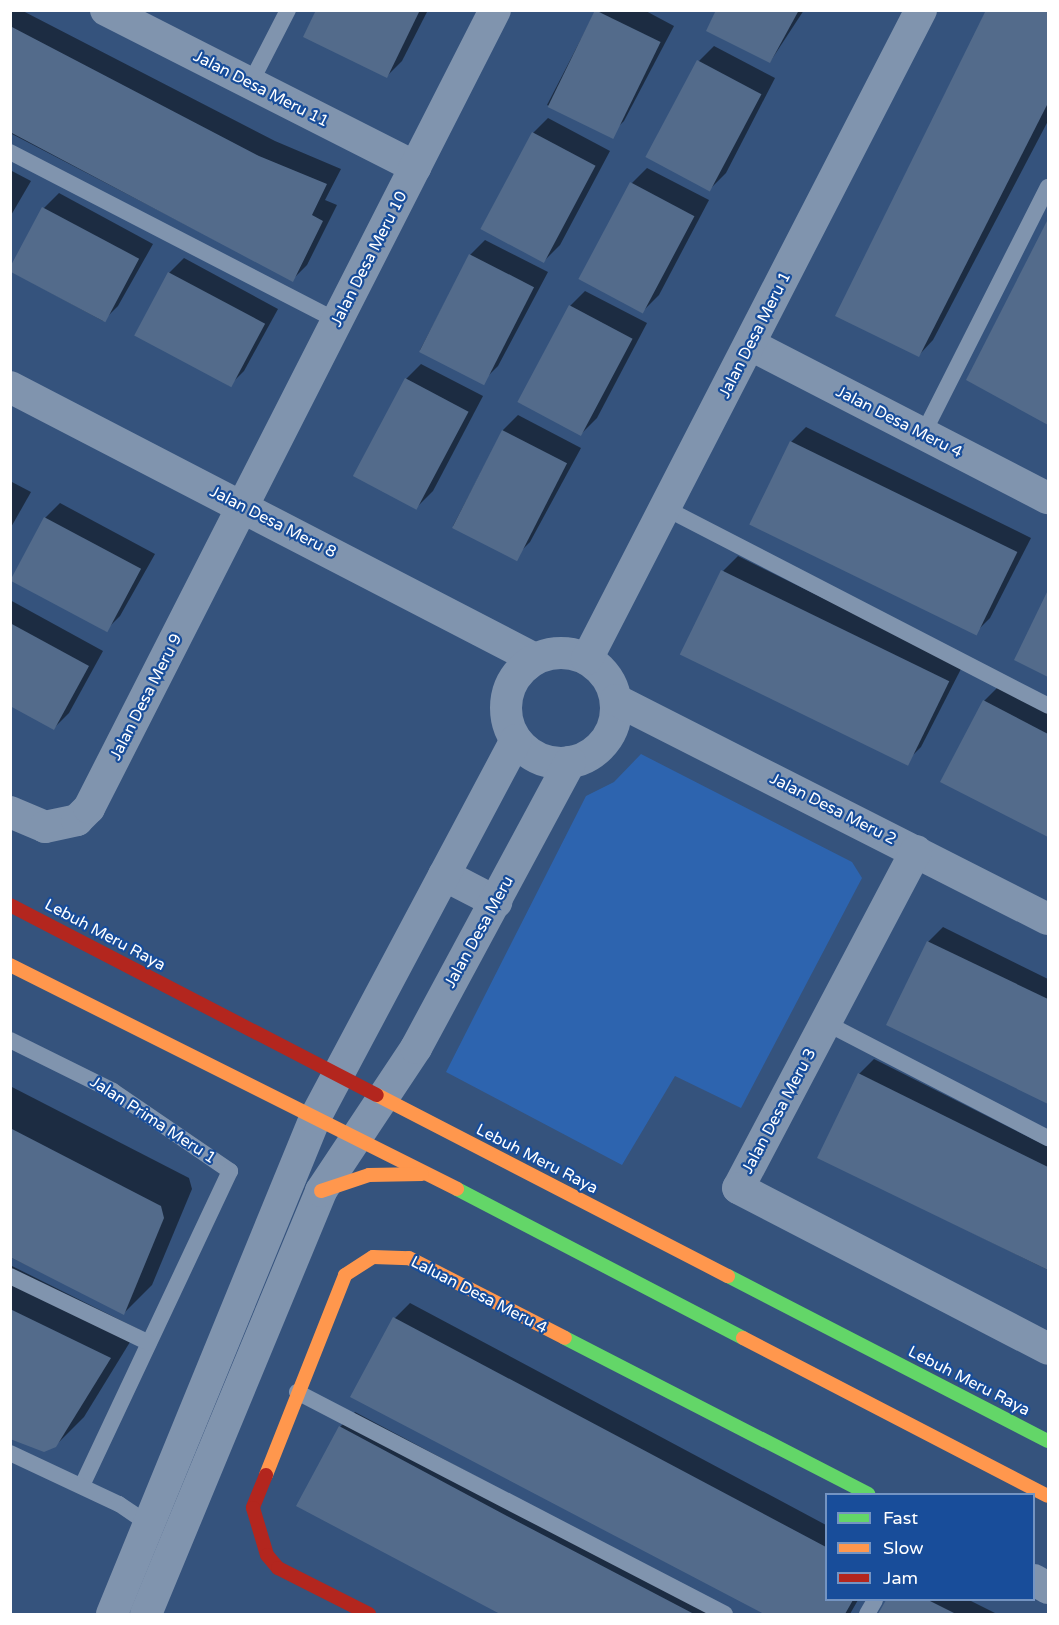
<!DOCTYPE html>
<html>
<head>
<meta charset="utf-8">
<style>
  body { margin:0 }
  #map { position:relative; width:1059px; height:1625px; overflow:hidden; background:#35537d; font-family:"Varela Round",sans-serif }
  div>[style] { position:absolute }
  .green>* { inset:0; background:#2d64af }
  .shadow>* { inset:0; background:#0007 }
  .building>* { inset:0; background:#536b8b; transform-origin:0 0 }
  .lane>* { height:16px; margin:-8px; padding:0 8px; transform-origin:8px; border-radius:8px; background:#8094ae }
  .street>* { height:32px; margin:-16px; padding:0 16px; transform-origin:16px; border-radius:16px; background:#8094ae }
  .street>.ring { margin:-16px; padding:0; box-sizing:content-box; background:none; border:32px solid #8094ae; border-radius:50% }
  .fast>* { height:14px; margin:-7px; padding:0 7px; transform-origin:7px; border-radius:7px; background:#63d668 }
  .slow>* { height:14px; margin:-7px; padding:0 7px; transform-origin:7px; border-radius:7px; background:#ff974d }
  .jam>* { height:14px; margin:-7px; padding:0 7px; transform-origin:7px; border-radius:7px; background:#b3261e }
  span { translate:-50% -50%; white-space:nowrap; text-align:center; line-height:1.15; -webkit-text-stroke:4.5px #184d9a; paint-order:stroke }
  .street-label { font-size:16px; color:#fff }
  .frame { position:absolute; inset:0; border:12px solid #fff; pointer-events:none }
  .legend { position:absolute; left:825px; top:1493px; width:210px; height:108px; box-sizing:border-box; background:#184d9a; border:2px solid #7494c2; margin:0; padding:8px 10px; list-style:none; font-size:18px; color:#fff }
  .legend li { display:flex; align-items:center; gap:12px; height:30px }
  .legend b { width:30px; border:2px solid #7494c2 }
</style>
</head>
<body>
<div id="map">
  <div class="green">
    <i style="clip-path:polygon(641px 754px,852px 862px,862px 878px,741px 1108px,675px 1076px,622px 1165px,446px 1072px,586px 796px,614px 782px)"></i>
  </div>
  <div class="shadow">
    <i style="clip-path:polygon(10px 10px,21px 10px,275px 141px,341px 169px,325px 200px,337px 205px,307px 265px,292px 280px,10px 133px)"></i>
    <i style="clip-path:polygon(318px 10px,428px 10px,402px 61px,387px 76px)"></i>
    <i style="clip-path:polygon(596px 10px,644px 10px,674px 26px,624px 121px,609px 136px,547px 105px)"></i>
    <i style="clip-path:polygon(718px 10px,804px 10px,770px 62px)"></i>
    <i style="clip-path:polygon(990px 10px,1048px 10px,1048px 121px,933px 340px,919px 355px)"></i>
    <i style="clip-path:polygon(714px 46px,775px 78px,726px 173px,711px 188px,699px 61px)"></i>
    <i style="clip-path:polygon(548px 118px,610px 151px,560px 245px,545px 260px,533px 133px)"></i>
    <i style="clip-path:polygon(647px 168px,709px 200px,659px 295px,644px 310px,632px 183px)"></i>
    <i style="clip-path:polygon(10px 170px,31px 181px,10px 217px)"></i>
    <i style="clip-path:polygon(59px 193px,153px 244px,118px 306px,103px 321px,11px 271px,44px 208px)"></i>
    <i style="clip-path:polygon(1048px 222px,1048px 423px,968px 380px)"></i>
    <i style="clip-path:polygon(485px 240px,548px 272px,498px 366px,483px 381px,420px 350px,470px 255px)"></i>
    <i style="clip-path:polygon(184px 258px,278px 309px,244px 371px,229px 386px,169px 273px)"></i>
    <i style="clip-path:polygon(585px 291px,647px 323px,597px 418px,582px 433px,570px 306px)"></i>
    <i style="clip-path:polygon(421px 364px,483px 396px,433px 491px,418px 506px,406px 379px)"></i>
    <i style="clip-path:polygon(518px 415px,581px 448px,530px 542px,515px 557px,453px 526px,503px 430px)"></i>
    <i style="clip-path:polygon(806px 427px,1031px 538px,990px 618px,975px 633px,791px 442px)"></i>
    <i style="clip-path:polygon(10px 481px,31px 492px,10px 529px)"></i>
    <i style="clip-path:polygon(60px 503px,155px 554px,120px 616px,105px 631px,45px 518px)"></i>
    <i style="clip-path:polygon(738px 556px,962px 667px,921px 747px,906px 762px,723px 571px)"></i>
    <i style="clip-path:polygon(1048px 593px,1048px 675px,1016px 659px)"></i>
    <i style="clip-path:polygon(10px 600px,103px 651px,69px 713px,54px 728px,10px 704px)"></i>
    <i style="clip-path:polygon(999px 686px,1048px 711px,1048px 834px,942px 782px,984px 701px)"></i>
    <i style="clip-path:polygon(943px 927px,1048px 979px,1048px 1103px,888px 1024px,928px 942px)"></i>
    <i style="clip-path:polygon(874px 1059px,1048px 1147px,1048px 1270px,819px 1157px,859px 1074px)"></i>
    <i style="clip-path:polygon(10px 1086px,189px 1178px,192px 1189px,152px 1285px,124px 1313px,10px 1257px)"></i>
    <i style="clip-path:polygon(10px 1265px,138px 1329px,84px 1417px,55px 1446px,10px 1434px)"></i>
    <i style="clip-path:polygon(410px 1303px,826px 1525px,826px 1600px,858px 1600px,850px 1614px,768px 1614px,352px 1396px,395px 1318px)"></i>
    <i style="clip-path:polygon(355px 1412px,735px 1614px,505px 1614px,298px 1506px,340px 1427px)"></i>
    <i style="clip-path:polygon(888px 1600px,969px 1600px,997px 1614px,880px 1614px)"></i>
  </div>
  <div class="building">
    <i style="clip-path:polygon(316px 10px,420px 10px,387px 78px,303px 37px)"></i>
    <i style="left:595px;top:10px;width:73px;height:108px;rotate:26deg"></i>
    <i style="clip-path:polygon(716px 10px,799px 10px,770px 63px,706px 31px)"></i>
    <i style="clip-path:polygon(986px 10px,1048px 10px,1048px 103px,919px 357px,835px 316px)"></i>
    <i style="clip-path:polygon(10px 26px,259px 156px,327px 184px,312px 215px,323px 221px,293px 282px,10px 132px)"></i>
    <i style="left:697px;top:60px;width:73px;height:110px;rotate:28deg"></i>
    <i style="left:532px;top:132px;width:72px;height:110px;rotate:28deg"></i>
    <i style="left:630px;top:182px;width:73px;height:110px;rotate:28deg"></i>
    <i style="left:42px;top:207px;width:110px;height:72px;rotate:28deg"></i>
    <i style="clip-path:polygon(1048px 219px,1048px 425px,966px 380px)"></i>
    <i style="left:469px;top:254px;width:73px;height:110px;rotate:27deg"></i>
    <i style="left:168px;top:272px;width:110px;height:72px;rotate:28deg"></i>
    <i style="left:569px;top:305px;width:72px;height:110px;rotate:28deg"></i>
    <i style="left:405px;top:378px;width:72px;height:111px;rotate:28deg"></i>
    <i style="left:502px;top:430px;width:73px;height:110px;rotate:27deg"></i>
    <i style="left:790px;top:441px;width:253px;height:93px;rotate:26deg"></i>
    <i style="left:44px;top:517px;width:110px;height:72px;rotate:28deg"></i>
    <i style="left:721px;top:570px;width:254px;height:94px;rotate:26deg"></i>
    <i style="clip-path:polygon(1048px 590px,1048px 677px,1014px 660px)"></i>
    <i style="clip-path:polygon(10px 623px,89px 666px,54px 730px,10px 706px)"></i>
    <i style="clip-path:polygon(983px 700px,1048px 734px,1048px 837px,940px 782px)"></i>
    <i style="clip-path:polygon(927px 941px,1048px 999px,1048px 1104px,886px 1025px)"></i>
    <i style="clip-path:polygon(858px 1073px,1048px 1167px,1048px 1270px,817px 1158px)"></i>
    <i style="clip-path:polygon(10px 1128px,161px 1206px,164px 1218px,124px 1315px,10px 1257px)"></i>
    <i style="clip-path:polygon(10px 1309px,111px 1358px,56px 1447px,44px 1452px,10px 1439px)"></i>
    <i style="clip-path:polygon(393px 1317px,826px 1547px,826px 1600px,853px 1600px,845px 1614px,764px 1614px,350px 1397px)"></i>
    <i style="clip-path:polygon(339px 1426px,507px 1516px,694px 1614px,500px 1614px,296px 1506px)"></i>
    <i style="clip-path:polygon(886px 1600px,928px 1600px,956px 1614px,878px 1614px)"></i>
  </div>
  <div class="lane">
    <i style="left:250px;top:84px;width:83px;rotate:-62.8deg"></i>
    <i style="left:10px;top:152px;width:369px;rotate:27.3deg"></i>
    <i style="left:923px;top:434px;width:277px;rotate:-63.2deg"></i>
    <i style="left:665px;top:508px;width:431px;rotate:27.3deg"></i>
    <i style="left:826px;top:1023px;width:250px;rotate:27.4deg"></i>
    <i style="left:10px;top:1040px;width:115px;rotate:26.3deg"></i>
    <i style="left:113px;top:1091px;width:142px;rotate:34.4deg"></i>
    <i style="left:230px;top:1171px;width:348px;rotate:115.2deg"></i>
    <i style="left:10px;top:1276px;width:154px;rotate:25.7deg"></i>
    <i style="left:297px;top:1392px;width:482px;rotate:27.4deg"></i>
    <i style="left:10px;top:1453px;width:120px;rotate:25.1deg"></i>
    <i style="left:119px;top:1504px;width:41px;rotate:34.1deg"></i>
    <i style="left:867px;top:1614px;width:16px;rotate:-60deg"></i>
  </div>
  <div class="street">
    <i style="left:106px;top:10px;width:347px;rotate:26.9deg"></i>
    <i style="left:751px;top:345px;width:334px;rotate:27.3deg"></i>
    <i style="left:10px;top:387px;width:591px;rotate:27.39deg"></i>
    <i class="ring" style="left:506px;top:653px;width:78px;height:78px"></i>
    <i style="left:587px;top:659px;width:730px;rotate:-62.77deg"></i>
    <i style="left:616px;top:700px;width:484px;rotate:26.9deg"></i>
    <i style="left:10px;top:812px;width:38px;rotate:23deg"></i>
    <i style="left:45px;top:827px;width:33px;rotate:-12deg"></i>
    <i style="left:77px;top:820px;width:17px;rotate:-45deg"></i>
    <i style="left:89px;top:808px;width:895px;rotate:-63.03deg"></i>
    <i style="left:916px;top:851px;width:381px;rotate:117.8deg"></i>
    <i style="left:738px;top:1188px;width:349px;rotate:27.4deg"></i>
    <i style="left:444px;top:875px;width:59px;rotate:27.4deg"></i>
    <i style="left:1034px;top:1580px;width:16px;rotate:30deg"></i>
    <i style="left:112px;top:1614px;width:536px;rotate:-67.74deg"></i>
    <i style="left:315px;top:1118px;width:428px;rotate:-62deg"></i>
    <i style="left:146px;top:1614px;width:458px;rotate:-67.5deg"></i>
    <i style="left:321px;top:1191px;width:172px;rotate:-56.4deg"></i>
    <i style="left:416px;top:1048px;width:325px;rotate:-61.7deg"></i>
  </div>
  <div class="fast">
    <i style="left:457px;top:1189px;width:322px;rotate:27.5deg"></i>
    <i style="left:728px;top:1276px;width:360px;rotate:27.3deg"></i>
    <i style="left:565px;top:1338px;width:341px;rotate:27.2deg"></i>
  </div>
  <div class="slow">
    <i style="left:10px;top:965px;width:500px;rotate:26.6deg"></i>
    <i style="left:377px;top:1095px;width:395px;rotate:27.3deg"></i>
    <i style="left:321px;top:1191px;width:51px;rotate:-18.4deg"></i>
    <i style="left:369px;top:1175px;width:53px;rotate:-1.1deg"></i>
    <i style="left:743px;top:1338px;width:343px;rotate:27.4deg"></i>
    <i style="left:266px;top:1475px;width:215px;rotate:-68.4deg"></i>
    <i style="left:345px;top:1275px;width:33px;rotate:-33deg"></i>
    <i style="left:373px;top:1257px;width:36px;rotate:2deg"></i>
    <i style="left:409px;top:1258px;width:175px;rotate:27.1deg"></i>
  </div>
  <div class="jam">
    <i style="left:10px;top:905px;width:413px;rotate:27.4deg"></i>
    <i style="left:266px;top:1475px;width:35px;rotate:112deg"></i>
    <i style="left:253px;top:1508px;width:49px;rotate:73.4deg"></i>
    <i style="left:267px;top:1555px;width:17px;rotate:50deg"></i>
    <i style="left:278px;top:1568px;width:102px;rotate:26.8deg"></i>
  </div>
  <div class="street-label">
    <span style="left:261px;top:89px;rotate:27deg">Jalan Desa Meru 11</span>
    <span style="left:369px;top:259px;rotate:-63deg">Jalan Desa Meru 10</span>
    <span style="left:755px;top:335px;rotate:-63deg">Jalan Desa Meru 1</span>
    <span style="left:899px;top:422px;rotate:27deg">Jalan Desa Meru 4</span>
    <span style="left:273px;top:522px;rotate:27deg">Jalan Desa Meru 8</span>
    <span style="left:146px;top:697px;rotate:-63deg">Jalan Desa Meru 9</span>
    <span style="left:833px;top:809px;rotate:27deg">Jalan Desa Meru 2</span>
    <span style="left:479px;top:932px;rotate:-61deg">Jalan Desa Meru</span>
    <span style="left:105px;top:935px;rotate:28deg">Lebuh Meru Raya</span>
    <span style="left:779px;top:1111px;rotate:-62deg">Jalan Desa Meru 3</span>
    <span style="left:153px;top:1120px;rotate:33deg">Jalan Prima Meru 1</span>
    <span style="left:537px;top:1159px;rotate:27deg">Lebuh Meru Raya</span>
    <span style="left:479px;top:1295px;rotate:27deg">Laluan Desa Meru 4</span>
    <span style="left:969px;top:1381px;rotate:27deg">Lebuh Meru Raya</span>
  </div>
  <div class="frame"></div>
  <ul class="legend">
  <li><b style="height:8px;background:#63d668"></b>Fast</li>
  <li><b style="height:8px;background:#ff974d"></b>Slow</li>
  <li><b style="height:8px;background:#b3261e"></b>Jam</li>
  </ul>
</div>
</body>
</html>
